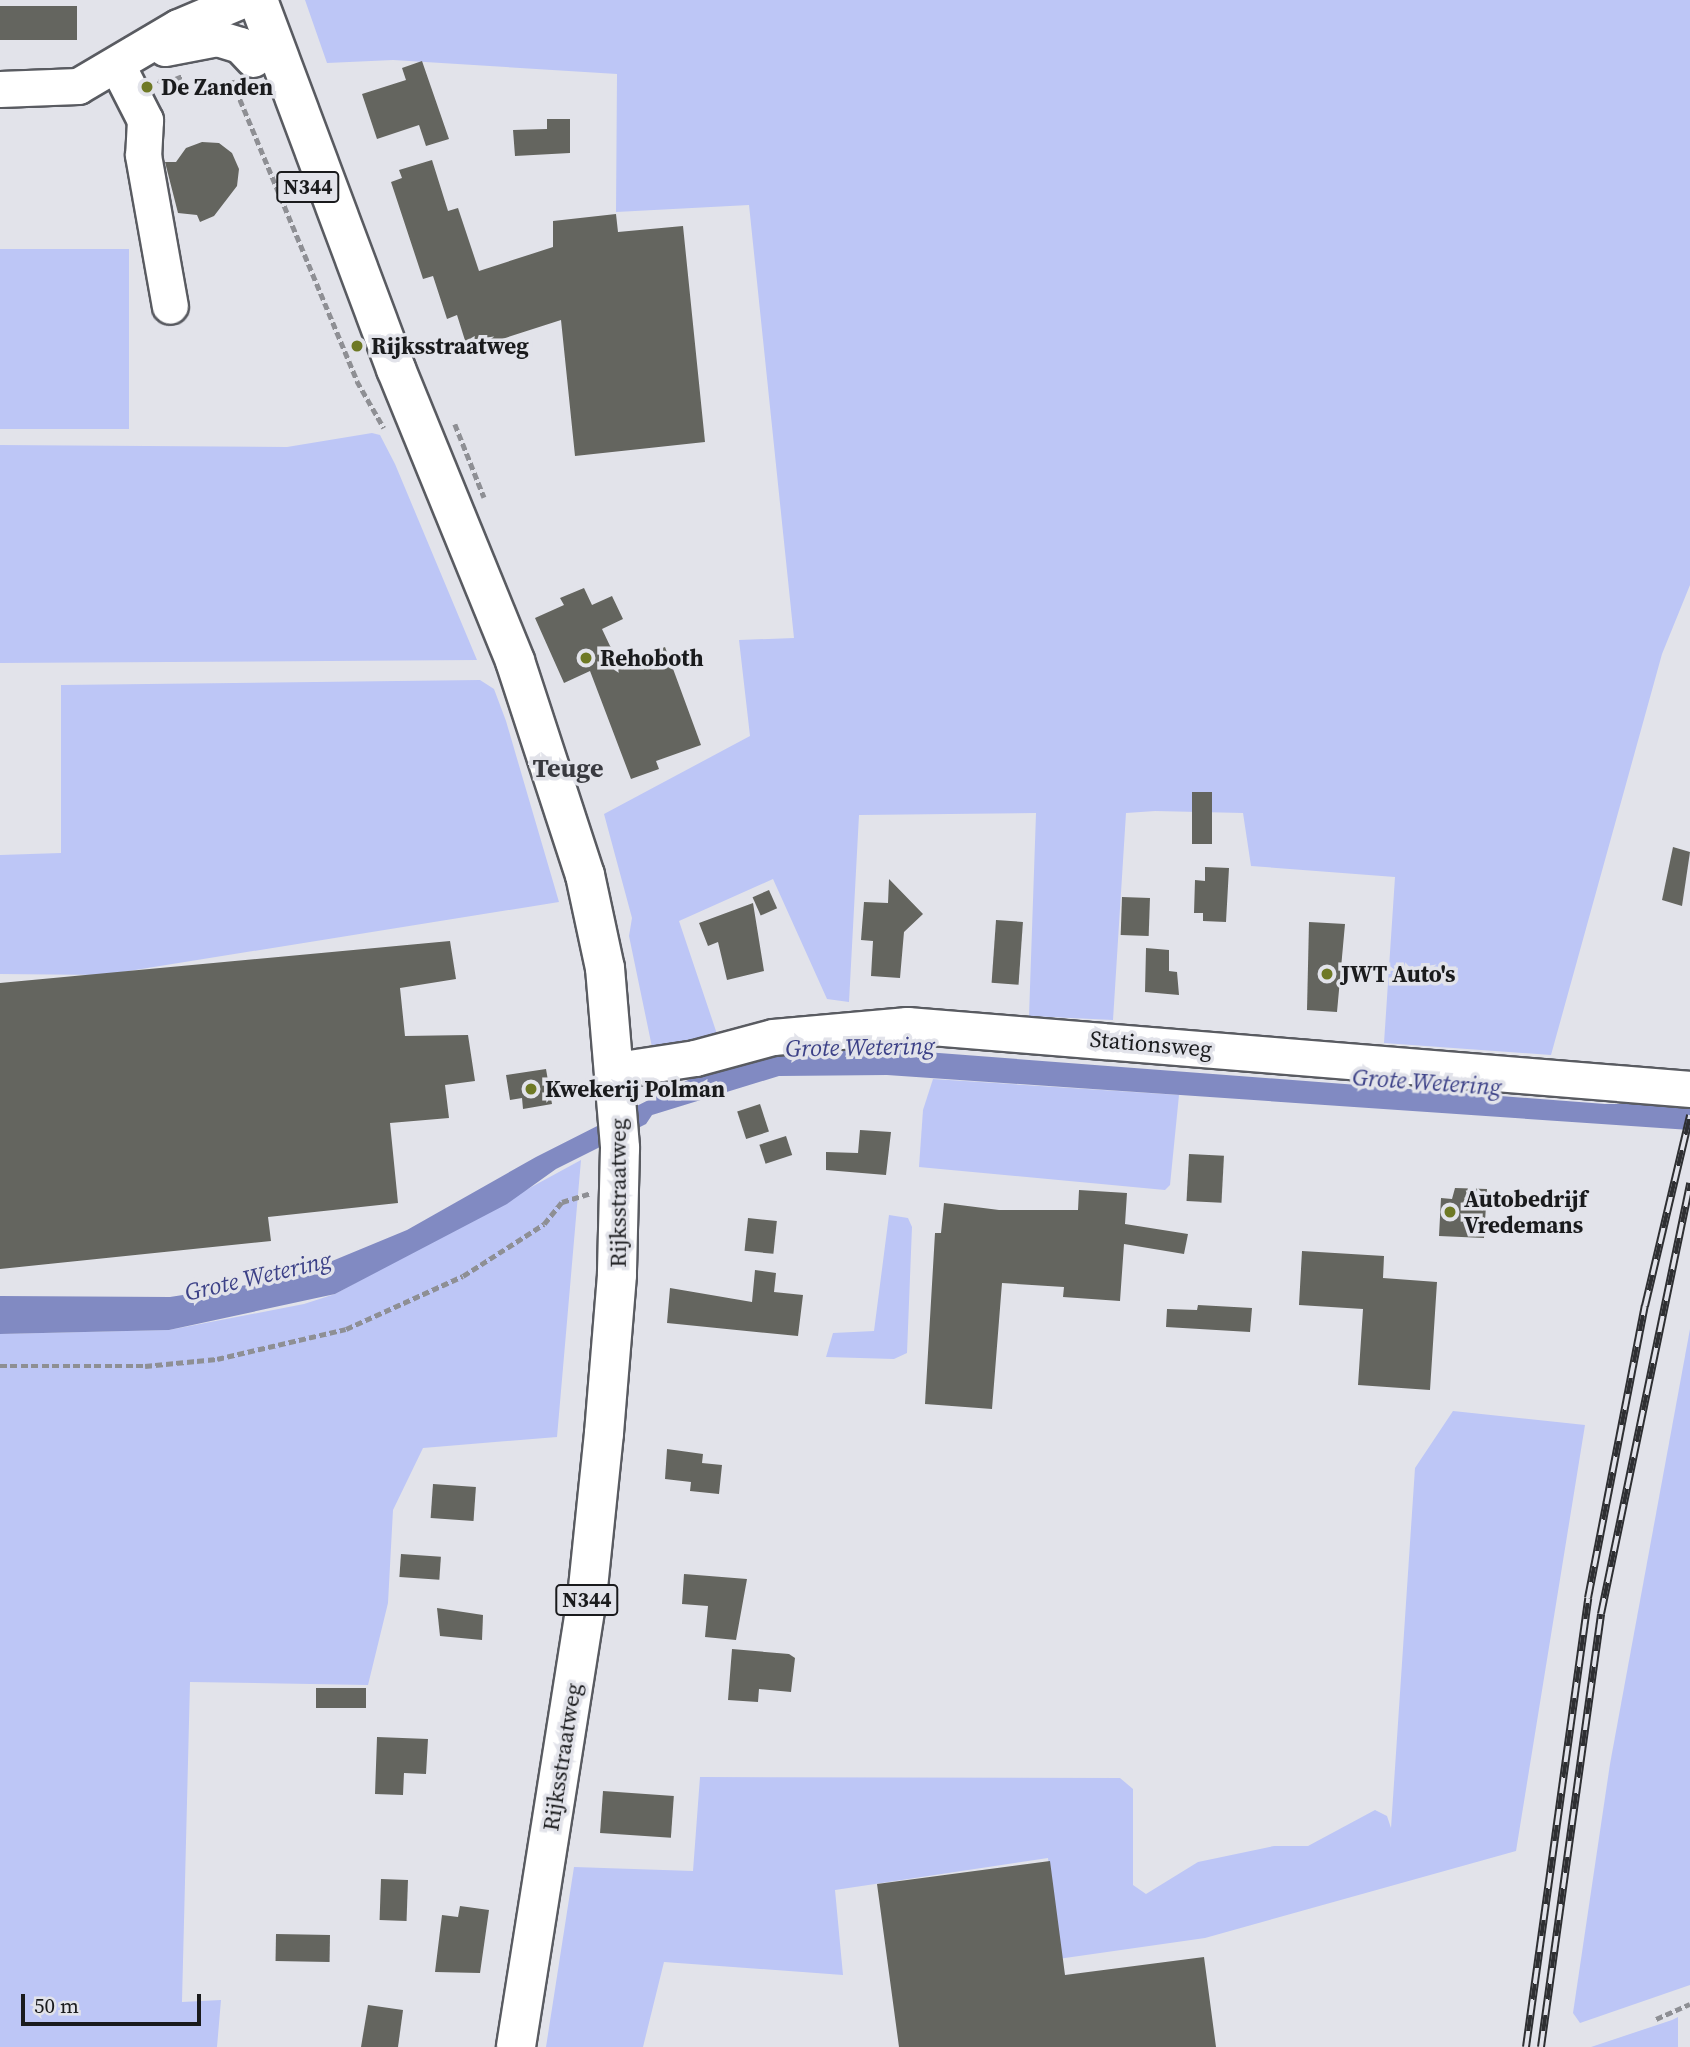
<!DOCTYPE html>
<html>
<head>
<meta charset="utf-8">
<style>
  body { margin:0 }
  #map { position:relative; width:1690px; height:2047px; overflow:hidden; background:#e2e3ea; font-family:"Source Serif 4",serif }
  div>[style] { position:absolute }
  .green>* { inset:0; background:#bdc6f6; transform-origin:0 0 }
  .water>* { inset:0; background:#818ac2 }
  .building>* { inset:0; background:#64655f; transform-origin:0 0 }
  .path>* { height:4.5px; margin-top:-2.25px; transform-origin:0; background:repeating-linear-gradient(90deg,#8e8f94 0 7px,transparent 0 10.5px) }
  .roads { filter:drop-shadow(2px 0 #595b61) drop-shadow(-2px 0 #595b61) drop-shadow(0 2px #595b61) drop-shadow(0 -2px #595b61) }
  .minor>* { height:35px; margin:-17.5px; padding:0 17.5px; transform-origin:17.5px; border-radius:17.5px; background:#fff }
  .major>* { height:38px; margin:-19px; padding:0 19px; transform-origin:19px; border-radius:19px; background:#fff }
  .rail>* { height:8px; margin-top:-4px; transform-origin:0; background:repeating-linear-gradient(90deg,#e2e3ea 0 16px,#2e2f32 0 32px); box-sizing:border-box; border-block:2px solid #2e2f32 }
  .dots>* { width:19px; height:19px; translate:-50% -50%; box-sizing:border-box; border:4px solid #e2e3ea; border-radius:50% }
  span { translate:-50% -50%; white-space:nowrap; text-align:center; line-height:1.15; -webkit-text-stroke:7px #e2e3ea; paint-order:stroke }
  .shield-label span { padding:2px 5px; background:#e2e3ea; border:2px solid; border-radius:5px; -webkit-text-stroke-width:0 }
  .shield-label { font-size:21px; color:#1a1b1d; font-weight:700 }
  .poi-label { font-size:23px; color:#1a1b1d; font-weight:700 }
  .left { translate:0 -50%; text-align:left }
  .street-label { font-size:23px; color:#1a1b1d }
  .water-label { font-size:24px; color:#3c4187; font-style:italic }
  .quarter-label { font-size:26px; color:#393a40; font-weight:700 }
  .scale { position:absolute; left:21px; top:1994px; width:180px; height:32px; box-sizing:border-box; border:4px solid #1a1b1d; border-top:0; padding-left:9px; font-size:21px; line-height:24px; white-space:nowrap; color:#1a1b1d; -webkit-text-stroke:5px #e2e3ea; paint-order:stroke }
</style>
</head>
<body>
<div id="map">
  <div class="green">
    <i style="clip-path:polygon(305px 0,1690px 0,1690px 585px,1662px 654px,1551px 1055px,1384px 1043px,1395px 877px,1251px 866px,1243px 813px,1155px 811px,1126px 813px,1113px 1020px,1029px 1016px,1036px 813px,859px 815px,849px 1002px,827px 999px,773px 879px,679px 921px,717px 1034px,652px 1047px,629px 936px,632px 918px,604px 814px,750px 736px,739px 640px,794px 638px,749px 205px,616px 212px,617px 74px,393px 60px,327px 63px)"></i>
    <i style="left:0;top:249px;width:129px;height:180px"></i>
    <i style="clip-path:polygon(372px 433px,380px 435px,395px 464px,477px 660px,0 663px,0 445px,287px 447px)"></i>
    <i style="clip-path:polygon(480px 680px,494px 689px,506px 721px,559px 902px,104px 975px,0 974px,0 855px,61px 853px,61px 685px)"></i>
    <i style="clip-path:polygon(933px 1079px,1179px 1095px,1170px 1185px,1165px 1190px,919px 1167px,923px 1110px)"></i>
    <i style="clip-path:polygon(581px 1160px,557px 1437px,423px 1448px,393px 1510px,388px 1603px,368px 1685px,190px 1682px,182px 2002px,221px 2000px,217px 2047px,0 2047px,0 1334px,169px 1330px,304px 1304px,335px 1294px)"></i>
    <i style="clip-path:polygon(889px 1215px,908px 1218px,912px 1227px,907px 1353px,894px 1359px,826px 1357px,833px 1333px,874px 1331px)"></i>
    <i style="clip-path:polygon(1690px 1329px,1690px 1985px,1580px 2023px,1573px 2013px,1610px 1764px)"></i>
    <i style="clip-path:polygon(1453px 1411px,1585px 1425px,1516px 1851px,1205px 1938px,1058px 1959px,1048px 1858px,835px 1890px,843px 1975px,664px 1962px,643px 2047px,546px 2047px,574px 1867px,693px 1871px,700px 1777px,1120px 1778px,1133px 1789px,1133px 1885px,1146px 1894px,1198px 1862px,1274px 1846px,1308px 1846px,1375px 1810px,1387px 1816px,1391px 1828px,1415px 1468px)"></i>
    <i style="clip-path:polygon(1678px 2017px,1678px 2047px,1591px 2047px,1672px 2020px)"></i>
  </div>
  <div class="water">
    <i style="clip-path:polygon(873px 1048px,1605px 1104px,1677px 1104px,1690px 1107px,1690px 1130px,887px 1075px,779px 1076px,652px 1115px,646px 1124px,556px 1169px,507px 1204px,335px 1294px,169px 1330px,0 1334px,0 1296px,170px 1297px,291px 1278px,407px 1230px,536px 1157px,696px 1076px,780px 1054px)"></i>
  </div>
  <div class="building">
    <i style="left:0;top:6px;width:77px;height:34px"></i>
    <i style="clip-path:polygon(422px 61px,449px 139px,426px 146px,419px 125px,377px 139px,362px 94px,406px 80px,402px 68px)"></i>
    <i style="clip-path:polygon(547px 119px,570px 119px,570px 153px,515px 156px,513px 130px,547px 129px)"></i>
    <i style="clip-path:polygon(202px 142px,219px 143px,232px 153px,239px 169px,237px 186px,214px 216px,200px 222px,197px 215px,178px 213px,165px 162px,176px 162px,186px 148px)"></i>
    <i style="clip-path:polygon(432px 160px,448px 211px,458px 208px,479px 271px,553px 247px,553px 221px,616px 214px,618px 232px,683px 226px,705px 442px,575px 456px,561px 320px,468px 350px,457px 315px,447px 319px,433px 276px,423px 279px,391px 182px,402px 178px,399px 170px)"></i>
    <i style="clip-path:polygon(584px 588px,592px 605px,612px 596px,623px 619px,602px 629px,619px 665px,665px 647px,701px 745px,656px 761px,659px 769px,631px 779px,590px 671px,564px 683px,535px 618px,564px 605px,560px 598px)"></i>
    <i style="left:1192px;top:792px;width:20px;height:52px"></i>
    <i style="clip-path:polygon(1673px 847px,1690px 852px,1682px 906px,1662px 900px)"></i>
    <i style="clip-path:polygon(1205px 867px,1229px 868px,1226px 922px,1203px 921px,1203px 913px,1194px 913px,1195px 880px,1205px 881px)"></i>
    <i style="clip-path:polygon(889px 879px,923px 914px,904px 932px,900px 978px,871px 976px,873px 941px,861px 940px,864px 902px,888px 903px)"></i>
    <i style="left:769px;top:890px;width:20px;height:18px;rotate:66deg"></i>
    <i style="left:1122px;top:897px;width:28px;height:38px;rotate:2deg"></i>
    <i style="clip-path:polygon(753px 903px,764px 971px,727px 980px,718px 942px,708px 946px,699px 923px)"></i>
    <i style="left:996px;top:920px;width:27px;height:63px;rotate:4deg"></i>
    <i style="clip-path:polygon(1309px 922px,1345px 924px,1337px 1012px,1307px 1010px)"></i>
    <i style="clip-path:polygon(450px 941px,456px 979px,400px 988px,405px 1036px,468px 1035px,475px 1081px,445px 1085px,449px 1118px,390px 1123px,398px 1203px,268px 1217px,271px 1241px,0 1269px,0 983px)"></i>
    <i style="clip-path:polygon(1146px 948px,1169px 950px,1169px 971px,1177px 972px,1179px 995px,1145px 992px)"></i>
    <i style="clip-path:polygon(546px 1069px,552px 1104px,523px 1109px,522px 1098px,510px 1100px,506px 1075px)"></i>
    <i style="left:760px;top:1104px;width:29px;height:24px;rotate:72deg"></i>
    <i style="clip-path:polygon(860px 1130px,891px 1132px,886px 1175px,826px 1170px,826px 1152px,858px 1153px)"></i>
    <i style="left:786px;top:1136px;width:20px;height:28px;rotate:72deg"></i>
    <i style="left:1189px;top:1154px;width:35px;height:47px;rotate:3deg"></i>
    <i style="clip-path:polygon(1455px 1188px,1487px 1189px,1484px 1238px,1439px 1236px,1441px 1198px,1452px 1199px)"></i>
    <i style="clip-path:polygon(1079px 1190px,1127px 1193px,1125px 1224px,1188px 1234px,1184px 1254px,1124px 1244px,1120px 1301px,1063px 1297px,1064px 1287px,1002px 1283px,992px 1409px,925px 1404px,935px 1233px,941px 1233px,944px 1203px,999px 1210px,1078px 1210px)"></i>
    <i style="left:748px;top:1218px;width:29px;height:33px;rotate:6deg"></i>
    <i style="clip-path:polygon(1302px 1251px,1384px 1256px,1383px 1278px,1437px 1282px,1430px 1390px,1358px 1385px,1363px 1309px,1299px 1305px)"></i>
    <i style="clip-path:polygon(755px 1270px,776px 1273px,774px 1292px,803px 1295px,798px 1336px,667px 1323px,670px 1288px,752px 1302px)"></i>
    <i style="clip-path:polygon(1198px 1305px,1252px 1308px,1250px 1332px,1166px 1327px,1167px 1309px,1197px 1310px)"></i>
    <i style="clip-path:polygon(667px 1449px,703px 1454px,702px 1463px,722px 1465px,719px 1494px,690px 1491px,691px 1482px,665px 1479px)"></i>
    <i style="left:433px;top:1484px;width:43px;height:34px;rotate:4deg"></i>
    <i style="left:401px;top:1554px;width:40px;height:23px;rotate:4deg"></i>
    <i style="clip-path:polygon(684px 1574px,747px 1579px,736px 1640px,705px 1637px,708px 1606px,682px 1604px)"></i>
    <i style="clip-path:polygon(437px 1608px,483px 1615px,482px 1640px,440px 1636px)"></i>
    <i style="clip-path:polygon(732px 1649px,789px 1654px,795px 1658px,791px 1692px,759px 1689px,758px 1702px,728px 1700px)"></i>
    <i style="left:366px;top:1688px;width:20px;height:50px;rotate:90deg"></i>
    <i style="clip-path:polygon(377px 1737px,428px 1739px,426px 1774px,404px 1773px,403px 1795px,375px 1794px)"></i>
    <i style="left:603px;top:1791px;width:71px;height:42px;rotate:4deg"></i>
    <i style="clip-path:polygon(1050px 1861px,1065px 1975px,1204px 1957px,1216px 2047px,899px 2047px,877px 1884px)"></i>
    <i style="left:381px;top:1879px;width:27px;height:41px;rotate:2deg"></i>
    <i style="clip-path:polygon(460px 1906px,489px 1910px,480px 1973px,435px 1972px,442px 1915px,458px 1917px)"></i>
    <i style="left:276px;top:1934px;width:54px;height:27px;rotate:1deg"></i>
    <i style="clip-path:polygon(368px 2005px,403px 2010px,398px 2047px,361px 2047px)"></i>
  </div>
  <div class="path">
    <i style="left:158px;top:80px;width:8px;rotate:23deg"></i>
    <i style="left:165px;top:83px;width:18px;rotate:-22deg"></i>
    <i style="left:232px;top:80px;width:326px;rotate:67.4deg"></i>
    <i style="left:357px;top:381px;width:54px;rotate:60.1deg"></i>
    <i style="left:455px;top:424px;width:79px;rotate:68.3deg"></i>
    <i style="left:0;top:1366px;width:145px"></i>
    <i style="left:145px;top:1366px;width:72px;rotate:-5.6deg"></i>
    <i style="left:217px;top:1359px;width:132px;rotate:-13.1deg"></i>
    <i style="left:346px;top:1329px;width:128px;rotate:-24.4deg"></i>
    <i style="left:463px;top:1276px;width:96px;rotate:-32.7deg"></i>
    <i style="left:544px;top:1224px;width:28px;rotate:-51deg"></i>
    <i style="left:562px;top:1202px;width:30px;rotate:-17deg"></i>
    <i style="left:1656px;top:2019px;width:37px;rotate:-24deg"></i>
  </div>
  <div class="roads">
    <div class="minor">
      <i style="left:165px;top:48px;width:53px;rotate:-10.9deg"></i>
      <i style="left:217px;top:38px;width:24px;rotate:17deg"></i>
      <i style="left:240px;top:45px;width:19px;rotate:47deg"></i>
      <i style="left:117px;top:65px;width:62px;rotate:63deg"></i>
      <i style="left:145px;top:120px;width:35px;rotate:93deg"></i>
      <i style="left:143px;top:155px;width:153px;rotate:79.9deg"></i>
      <i style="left:0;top:89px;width:78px;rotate:-2.2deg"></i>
      <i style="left:78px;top:86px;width:116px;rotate:-30.5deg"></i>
      <i style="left:178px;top:27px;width:69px;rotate:-22.9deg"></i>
      <i style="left:616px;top:1070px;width:80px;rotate:-8.6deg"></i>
      <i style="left:695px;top:1058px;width:81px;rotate:-15.1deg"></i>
      <i style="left:773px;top:1037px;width:135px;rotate:-5.1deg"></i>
      <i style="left:907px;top:1025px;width:786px;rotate:4.67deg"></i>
    </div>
    <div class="major">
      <i style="left:258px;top:0;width:394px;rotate:69.5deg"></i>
      <i style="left:396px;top:369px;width:315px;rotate:67.8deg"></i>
      <i style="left:515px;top:661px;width:225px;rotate:71.9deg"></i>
      <i style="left:585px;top:875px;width:95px;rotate:77.9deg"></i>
      <i style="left:605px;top:968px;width:181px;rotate:85.2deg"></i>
      <i style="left:620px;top:1148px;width:127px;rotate:91.4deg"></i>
      <i style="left:617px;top:1275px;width:159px;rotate:94.7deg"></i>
      <i style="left:604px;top:1433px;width:166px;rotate:95.9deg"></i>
      <i style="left:587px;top:1598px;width:455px;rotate:99deg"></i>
    </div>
  </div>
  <div class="rail">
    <i style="left:1526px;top:2047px;width:453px;rotate:-82.1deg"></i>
    <i style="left:1588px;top:1598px;width:298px;rotate:-79deg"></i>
    <i style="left:1645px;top:1306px;width:196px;rotate:-76.7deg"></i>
    <i style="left:1541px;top:2047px;width:437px;rotate:-82.1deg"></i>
    <i style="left:1601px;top:1614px;width:440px;rotate:-78.3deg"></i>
  </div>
  <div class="dots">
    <i style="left:147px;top:87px;background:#6e7925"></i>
    <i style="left:357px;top:346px;background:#6e7925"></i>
    <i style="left:586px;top:658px;background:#6e7925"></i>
    <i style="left:1327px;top:974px;background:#6e7925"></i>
    <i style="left:531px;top:1089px;background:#6e7925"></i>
    <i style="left:1450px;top:1212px;background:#6e7925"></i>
  </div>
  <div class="shield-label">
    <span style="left:308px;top:187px">N344</span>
    <span style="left:587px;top:1600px">N344</span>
  </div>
  <div class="poi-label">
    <span class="left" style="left:161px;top:87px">De Zanden</span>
    <span class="left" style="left:371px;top:346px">Rijksstraatweg</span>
    <span class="left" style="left:600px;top:658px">Rehoboth</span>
    <span class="left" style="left:1341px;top:974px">JWT Auto's</span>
    <span class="left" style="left:545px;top:1089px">Kwekerij Polman</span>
    <span class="left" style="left:1464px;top:1212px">Autobedrijf<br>Vredemans</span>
  </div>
  <div class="street-label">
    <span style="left:1151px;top:1044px;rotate:5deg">Stationsweg</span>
    <span style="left:618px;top:1193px;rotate:-90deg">Rijksstraatweg</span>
    <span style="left:562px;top:1757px;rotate:-81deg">Rijksstraatweg</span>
  </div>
  <div class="water-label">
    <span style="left:860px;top:1047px;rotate:-1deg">Grote Wetering</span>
    <span style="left:1427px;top:1082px;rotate:4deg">Grote Wetering</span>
    <span style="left:258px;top:1276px;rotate:-13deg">Grote Wetering</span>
  </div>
  <div class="quarter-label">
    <span style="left:568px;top:769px">Teuge</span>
  </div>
  <div class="scale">50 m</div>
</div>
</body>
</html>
